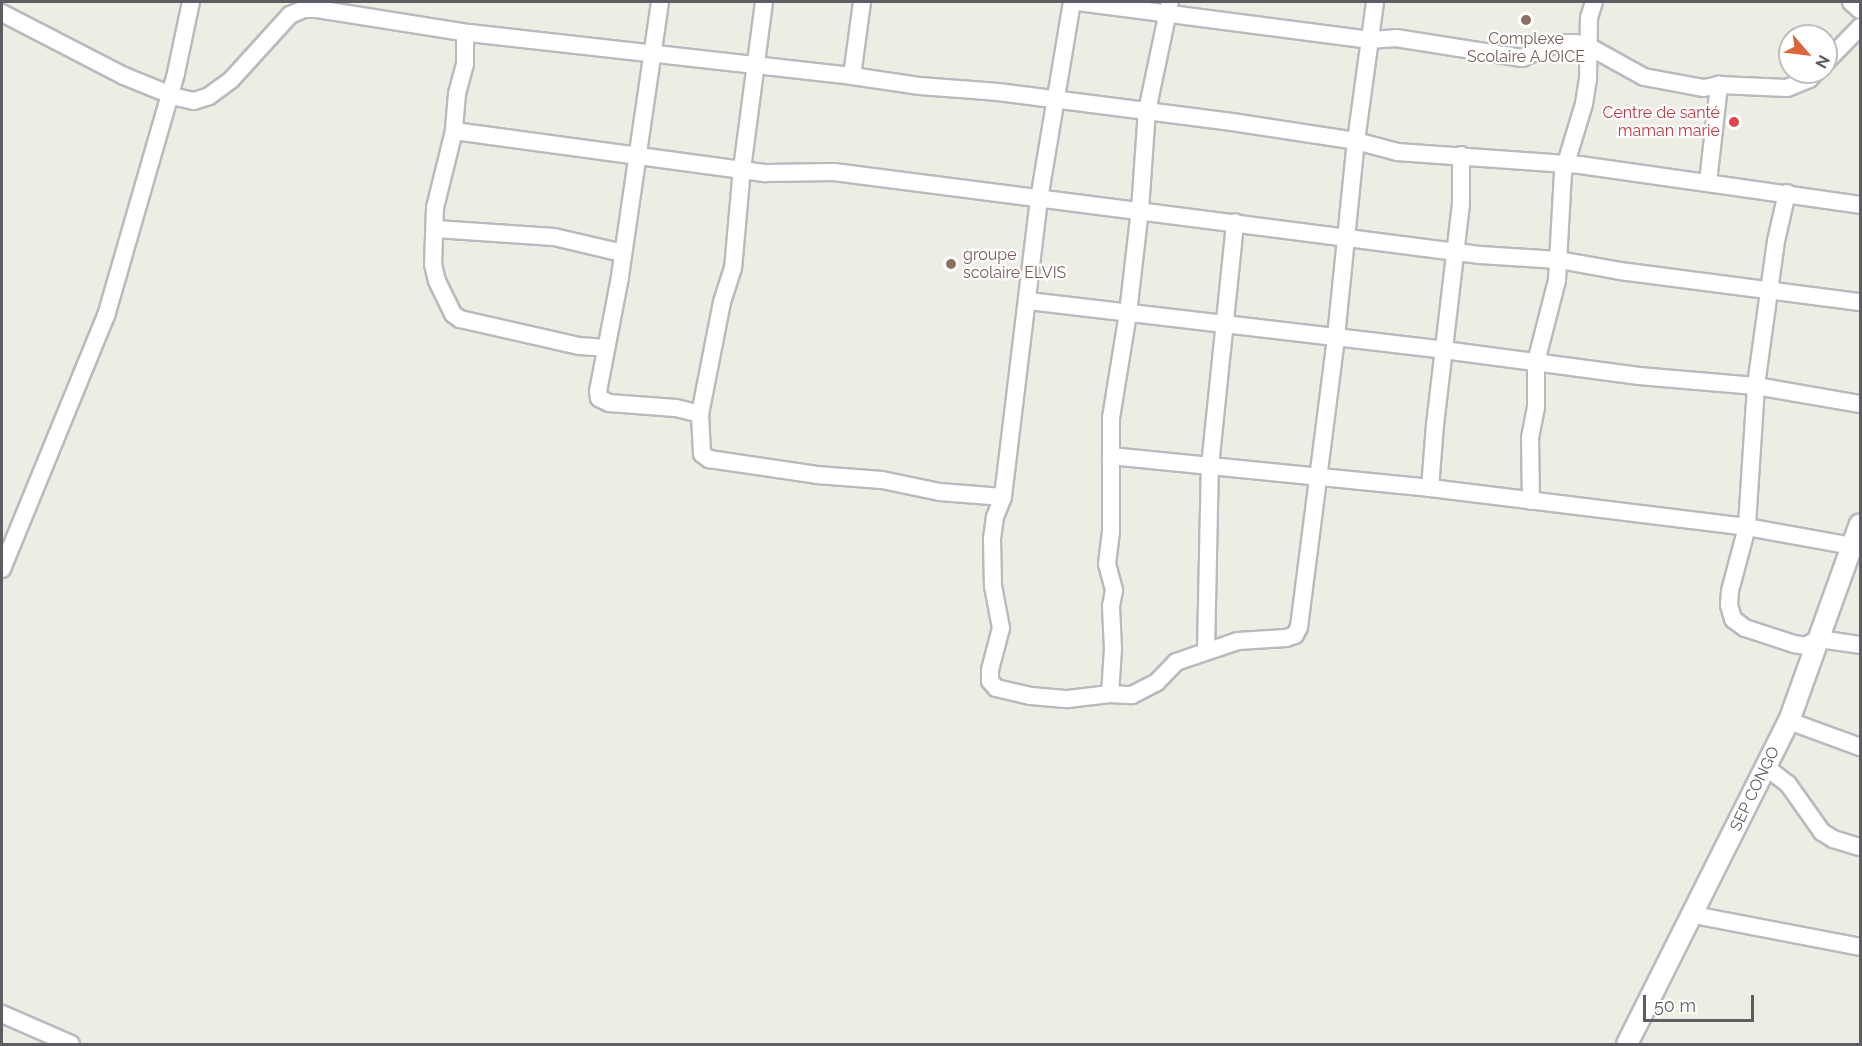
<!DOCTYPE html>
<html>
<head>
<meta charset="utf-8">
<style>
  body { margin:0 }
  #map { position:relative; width:1862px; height:1046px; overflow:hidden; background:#edede4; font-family:Raleway,sans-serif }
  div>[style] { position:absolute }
  .roads { filter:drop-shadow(2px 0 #b9babf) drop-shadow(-2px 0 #b9babf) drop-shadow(0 2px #b9babf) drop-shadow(0 -2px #b9babf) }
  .minor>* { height:16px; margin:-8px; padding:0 8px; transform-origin:8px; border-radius:8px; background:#fff }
  .tertiary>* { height:20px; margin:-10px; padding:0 10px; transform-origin:10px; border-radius:10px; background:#fff }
  .dots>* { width:16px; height:16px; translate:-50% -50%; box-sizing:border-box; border:3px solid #fff; border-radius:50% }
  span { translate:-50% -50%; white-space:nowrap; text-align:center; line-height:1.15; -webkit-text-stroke:4.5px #fff; paint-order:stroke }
  .education-label { font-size:16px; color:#785e54 }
  .left { translate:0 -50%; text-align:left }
  .health-label { font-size:16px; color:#be3a42 }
  .right { translate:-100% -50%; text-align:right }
  .street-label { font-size:16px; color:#5c5e63 }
  .frame { position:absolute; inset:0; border:3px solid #5c5e63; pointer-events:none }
  .north { position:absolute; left:1778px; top:24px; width:60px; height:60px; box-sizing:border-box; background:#fff; border:2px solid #bebfc1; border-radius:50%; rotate:118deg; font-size:16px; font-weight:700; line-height:24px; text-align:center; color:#5c5e63 }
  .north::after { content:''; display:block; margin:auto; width:21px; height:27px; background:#db653c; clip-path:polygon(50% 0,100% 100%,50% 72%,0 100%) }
  .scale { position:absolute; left:1643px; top:995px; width:111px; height:27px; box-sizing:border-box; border:3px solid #5c5e63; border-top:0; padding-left:8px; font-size:18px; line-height:21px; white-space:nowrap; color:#5c5e63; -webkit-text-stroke:4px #fff; paint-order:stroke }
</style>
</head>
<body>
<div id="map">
  <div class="roads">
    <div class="minor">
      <i style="left:660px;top:2px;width:278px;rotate:98.3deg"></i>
      <i style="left:620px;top:277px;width:116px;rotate:100.9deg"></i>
      <i style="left:598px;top:391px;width:7px;rotate:82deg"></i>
      <i style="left:599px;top:398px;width:11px;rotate:27deg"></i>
      <i style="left:609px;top:403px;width:67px;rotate:4.3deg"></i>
      <i style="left:676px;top:408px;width:25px;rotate:14deg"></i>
      <i style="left:764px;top:2px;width:167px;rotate:97.5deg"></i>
      <i style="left:742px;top:168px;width:100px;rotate:95.1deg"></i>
      <i style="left:733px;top:268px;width:36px;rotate:108deg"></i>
      <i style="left:722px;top:302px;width:114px;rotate:101.1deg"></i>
      <i style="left:700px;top:414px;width:40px;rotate:87.1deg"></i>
      <i style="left:702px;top:454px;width:9px;rotate:36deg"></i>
      <i style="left:709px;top:459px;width:109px;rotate:8.4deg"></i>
      <i style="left:817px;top:475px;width:65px;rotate:4.4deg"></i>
      <i style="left:882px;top:480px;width:59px;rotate:11.7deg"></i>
      <i style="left:940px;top:492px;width:63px;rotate:4.5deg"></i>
      <i style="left:1072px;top:2px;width:200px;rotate:99.5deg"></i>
      <i style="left:1039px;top:199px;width:300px;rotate:96.9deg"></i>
      <i style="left:1003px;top:497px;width:22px;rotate:112deg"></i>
      <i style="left:995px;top:517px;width:22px;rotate:98deg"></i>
      <i style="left:992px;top:539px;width:47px;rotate:88.8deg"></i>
      <i style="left:993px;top:586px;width:43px;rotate:79.2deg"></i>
      <i style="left:1001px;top:628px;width:43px;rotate:104.7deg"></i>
      <i style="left:990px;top:670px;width:11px;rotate:90deg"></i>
      <i style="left:990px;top:681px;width:9px;rotate:49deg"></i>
      <i style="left:996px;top:688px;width:36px;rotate:13deg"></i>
      <i style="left:1031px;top:696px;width:37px;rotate:5deg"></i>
      <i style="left:1068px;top:699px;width:42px;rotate:-6.8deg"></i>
      <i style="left:1110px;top:694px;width:22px;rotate:3deg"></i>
      <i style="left:1132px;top:695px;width:27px;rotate:-27deg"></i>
      <i style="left:1156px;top:683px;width:29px;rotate:-46deg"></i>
      <i style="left:1176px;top:662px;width:65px;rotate:-18.7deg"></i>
      <i style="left:1238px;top:641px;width:48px;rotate:-3.6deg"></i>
      <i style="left:1286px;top:638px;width:9px;rotate:-18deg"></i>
      <i style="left:1295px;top:635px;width:9px;rotate:-63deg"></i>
      <i style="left:1299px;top:627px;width:292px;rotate:-82.7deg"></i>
      <i style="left:1336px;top:337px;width:197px;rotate:-84.2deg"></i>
      <i style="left:1356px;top:141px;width:140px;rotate:-82.2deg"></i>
      <i style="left:1078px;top:2px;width:293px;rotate:7.4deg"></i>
      <i style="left:1369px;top:40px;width:27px;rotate:-4deg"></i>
      <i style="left:1396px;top:38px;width:128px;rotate:9deg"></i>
      <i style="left:1522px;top:58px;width:39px;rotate:-23deg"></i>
      <i style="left:1558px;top:43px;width:18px"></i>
      <i style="left:1576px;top:43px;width:12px;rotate:14deg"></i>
      <i style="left:1588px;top:46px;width:64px;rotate:29deg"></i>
      <i style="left:1644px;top:77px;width:61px;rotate:10.4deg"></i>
      <i style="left:1704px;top:88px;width:15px;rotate:-11deg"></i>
      <i style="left:1719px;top:85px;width:68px;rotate:2.5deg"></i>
      <i style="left:1787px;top:88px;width:24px;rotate:-22deg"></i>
      <i style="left:1809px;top:79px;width:10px;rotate:-45deg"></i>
      <i style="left:1851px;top:2px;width:12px;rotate:42deg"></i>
      <i style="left:2px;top:13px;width:137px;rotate:27.3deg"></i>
      <i style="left:124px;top:76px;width:56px;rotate:22deg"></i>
      <i style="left:176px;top:97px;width:18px;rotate:13deg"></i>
      <i style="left:194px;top:101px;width:16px;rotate:-18deg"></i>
      <i style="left:209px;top:96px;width:27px;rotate:-36deg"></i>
      <i style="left:231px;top:80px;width:88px;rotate:-47.8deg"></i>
      <i style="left:290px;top:15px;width:15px;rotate:-23deg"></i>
      <i style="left:304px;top:9px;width:13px"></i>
      <i style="left:317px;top:9px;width:154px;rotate:9deg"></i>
      <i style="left:469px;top:33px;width:385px;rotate:6.4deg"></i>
      <i style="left:852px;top:76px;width:69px;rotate:8.4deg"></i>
      <i style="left:920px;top:86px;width:78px;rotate:4.4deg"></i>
      <i style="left:998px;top:92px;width:236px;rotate:7.3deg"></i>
      <i style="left:1232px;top:122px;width:125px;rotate:8.7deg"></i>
      <i style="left:1356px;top:141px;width:43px;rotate:14.7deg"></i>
      <i style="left:1398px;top:152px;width:182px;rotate:4.1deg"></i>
      <i style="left:1580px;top:165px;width:283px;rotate:8.1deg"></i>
      <i style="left:469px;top:33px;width:7px;rotate:124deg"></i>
      <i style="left:465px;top:39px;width:25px;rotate:90deg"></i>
      <i style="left:465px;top:64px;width:31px;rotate:105deg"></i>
      <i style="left:457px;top:94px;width:37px;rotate:95deg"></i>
      <i style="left:454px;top:131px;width:79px;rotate:103.9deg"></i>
      <i style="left:435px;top:208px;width:56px;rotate:92deg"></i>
      <i style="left:433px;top:264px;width:17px;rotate:77deg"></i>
      <i style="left:437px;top:281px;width:37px;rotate:64deg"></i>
      <i style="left:453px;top:314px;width:9px;rotate:36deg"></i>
      <i style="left:460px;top:319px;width:122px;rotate:12.8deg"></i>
      <i style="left:579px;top:346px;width:27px;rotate:4deg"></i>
      <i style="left:1826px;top:62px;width:49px;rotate:-45.8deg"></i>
      <i style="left:852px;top:76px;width:75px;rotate:-82.3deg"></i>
      <i style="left:454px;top:131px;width:315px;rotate:7.7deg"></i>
      <i style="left:766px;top:173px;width:68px;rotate:-0.8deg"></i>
      <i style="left:834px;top:172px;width:651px;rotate:7.32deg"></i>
      <i style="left:1480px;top:255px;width:79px;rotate:3.6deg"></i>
      <i style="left:1559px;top:260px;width:62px;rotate:10.2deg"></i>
      <i style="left:1620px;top:271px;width:242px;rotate:7.4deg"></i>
      <i style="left:1708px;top:182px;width:98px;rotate:-83.5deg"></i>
      <i style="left:1787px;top:193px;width:49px;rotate:102.9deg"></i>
      <i style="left:1776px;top:241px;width:146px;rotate:97.9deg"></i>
      <i style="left:1756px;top:386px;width:141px;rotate:93.7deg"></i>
      <i style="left:1747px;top:527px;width:66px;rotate:104.9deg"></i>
      <i style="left:1730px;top:591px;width:14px;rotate:94deg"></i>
      <i style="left:1729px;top:605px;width:15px;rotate:74deg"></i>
      <i style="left:1733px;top:619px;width:15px;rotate:37deg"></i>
      <i style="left:1745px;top:628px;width:52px;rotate:18.1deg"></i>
      <i style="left:1794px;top:644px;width:11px;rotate:10deg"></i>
      <i style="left:1805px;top:646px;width:16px;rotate:-27deg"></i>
      <i style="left:1819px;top:639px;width:41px;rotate:8.3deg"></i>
      <i style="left:436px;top:229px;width:118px;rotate:3.9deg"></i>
      <i style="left:554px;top:237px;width:71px;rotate:13.1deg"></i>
      <i style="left:1028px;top:301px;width:419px;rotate:6.7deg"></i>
      <i style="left:1444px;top:350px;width:197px;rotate:7.6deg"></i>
      <i style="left:1639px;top:376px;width:117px;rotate:4.9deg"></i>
      <i style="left:1756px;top:386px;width:106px;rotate:9.8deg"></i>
      <i style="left:1111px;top:456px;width:321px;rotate:5.7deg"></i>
      <i style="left:1430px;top:488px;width:319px;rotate:7deg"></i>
      <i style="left:1747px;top:527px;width:108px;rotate:10.2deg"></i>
      <i style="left:1430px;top:488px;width:63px;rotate:-85.5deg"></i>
      <i style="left:1435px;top:425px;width:223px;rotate:-83.3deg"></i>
      <i style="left:1461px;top:204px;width:49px;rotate:-90deg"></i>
      <i style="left:1531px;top:501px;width:63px;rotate:-90.9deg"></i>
      <i style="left:1530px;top:438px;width:31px;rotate:-79deg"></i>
      <i style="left:1536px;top:408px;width:46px;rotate:-90deg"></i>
      <i style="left:1536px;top:362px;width:85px;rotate:-75.6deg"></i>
      <i style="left:1557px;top:280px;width:107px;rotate:-86.8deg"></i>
      <i style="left:1563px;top:173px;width:72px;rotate:-73.1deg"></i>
      <i style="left:1584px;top:104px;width:25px;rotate:-81deg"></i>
      <i style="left:1588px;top:79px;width:61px;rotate:-89.1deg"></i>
      <i style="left:1589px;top:18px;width:17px;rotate:-73deg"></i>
      <i style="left:2px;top:569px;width:274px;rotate:-67.7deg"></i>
      <i style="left:106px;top:316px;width:253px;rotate:-73.9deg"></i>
      <i style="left:176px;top:73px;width:73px;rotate:-78.1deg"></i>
      <i style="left:1206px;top:651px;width:185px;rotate:-88.8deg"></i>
      <i style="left:1210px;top:466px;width:245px;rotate:-84.1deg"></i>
      <i style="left:1110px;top:694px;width:45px;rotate:-86.2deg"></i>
      <i style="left:1113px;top:649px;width:43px;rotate:-92.7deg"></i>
      <i style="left:1111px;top:606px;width:16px;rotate:-79deg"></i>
      <i style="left:1114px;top:590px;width:27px;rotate:-105deg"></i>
      <i style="left:1107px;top:564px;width:32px;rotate:-83deg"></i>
      <i style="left:1111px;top:532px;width:114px;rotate:-90deg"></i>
      <i style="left:1111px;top:418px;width:106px;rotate:-80.8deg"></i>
      <i style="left:1128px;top:313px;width:104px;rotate:-83.4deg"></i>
      <i style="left:1140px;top:210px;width:99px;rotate:-86deg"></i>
      <i style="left:1147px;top:111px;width:111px;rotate:-78.1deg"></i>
      <i style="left:1789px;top:721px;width:76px;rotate:20.1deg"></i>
      <i style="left:1766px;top:767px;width:28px;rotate:38deg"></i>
      <i style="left:1788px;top:784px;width:59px;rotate:54.7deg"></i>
      <i style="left:1822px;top:832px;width:13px;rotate:32deg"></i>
      <i style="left:1833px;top:839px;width:28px;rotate:17deg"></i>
      <i style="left:1694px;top:915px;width:169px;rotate:10.9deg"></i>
      <i style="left:2px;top:1014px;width:75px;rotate:23.5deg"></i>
    </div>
    <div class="tertiary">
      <i style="left:1627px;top:1044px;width:361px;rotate:-63.4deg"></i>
      <i style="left:1789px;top:721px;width:209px;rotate:-70.2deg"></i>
    </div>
  </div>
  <div class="dots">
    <i style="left:1526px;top:20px;background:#8d6e63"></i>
    <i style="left:1734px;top:122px;background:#e0444e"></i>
    <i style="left:951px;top:264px;background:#8d6e63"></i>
  </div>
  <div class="education-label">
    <span style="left:1526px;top:48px">Complexe<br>Scolaire AJOICE</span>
    <span class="left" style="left:963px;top:264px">groupe<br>scolaire ELVIS</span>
  </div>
  <div class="health-label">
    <span class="right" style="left:1720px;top:122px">Centre de santé<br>maman marie</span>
  </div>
  <div class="street-label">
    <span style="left:1755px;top:789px;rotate:-64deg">SEP CONGO</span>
  </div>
  <div class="frame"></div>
  <div class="north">N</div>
  <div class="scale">50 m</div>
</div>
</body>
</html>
